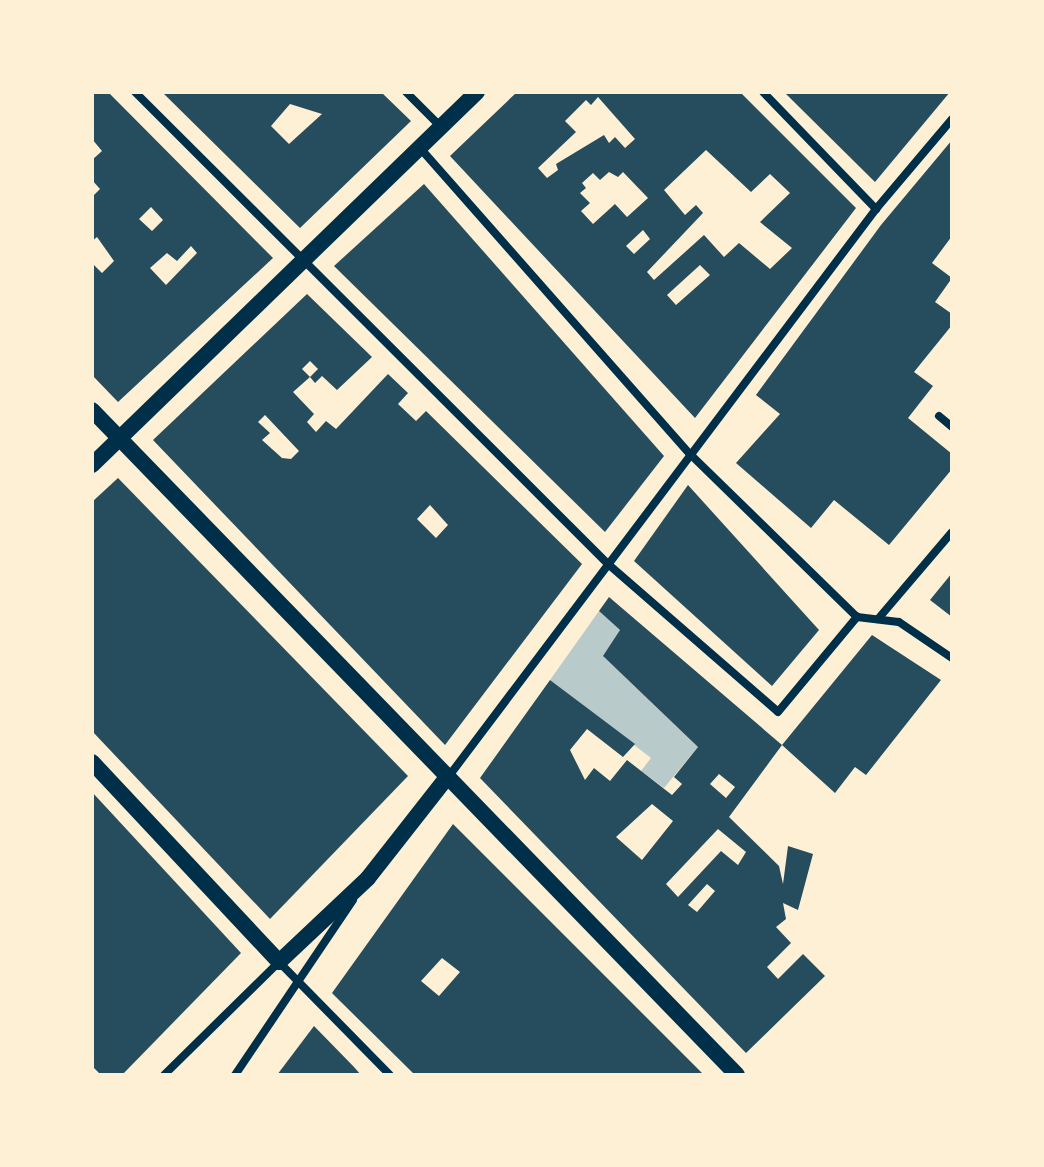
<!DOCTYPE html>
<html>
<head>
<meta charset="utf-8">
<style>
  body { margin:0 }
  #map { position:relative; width:1044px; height:1167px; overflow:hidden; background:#fdf0d5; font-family:"Crimson Pro",serif }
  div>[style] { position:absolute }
  .green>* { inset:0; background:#b9caca }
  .building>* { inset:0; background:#264d5e }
  .minor>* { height:8px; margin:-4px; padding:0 4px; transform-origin:4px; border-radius:4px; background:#003049 }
  .secondary>* { height:16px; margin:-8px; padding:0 8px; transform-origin:8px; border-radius:8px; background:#003049 }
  span { translate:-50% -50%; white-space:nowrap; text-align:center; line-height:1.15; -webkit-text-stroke:6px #fdf0d5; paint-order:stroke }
  .frame { position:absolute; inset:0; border:94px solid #fdf0d5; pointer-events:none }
</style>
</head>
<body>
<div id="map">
  <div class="green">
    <i style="clip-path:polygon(599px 611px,620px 630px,604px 657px,698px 747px,664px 788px,641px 771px,651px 758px,550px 680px)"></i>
  </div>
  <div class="building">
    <i style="clip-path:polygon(evenodd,92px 92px,108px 92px,273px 258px,118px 402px,92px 375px,92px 263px,102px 273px,114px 261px,97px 237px,92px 241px,92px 197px,100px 189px,92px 180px,92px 160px,102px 151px,92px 139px,92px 92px,151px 207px,163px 220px,152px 231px,139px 219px,151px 207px,92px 92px,191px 246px,197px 253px,166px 285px,150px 268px,167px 253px,177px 261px,191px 246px)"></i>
    <i style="clip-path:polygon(evenodd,162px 92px,381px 92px,411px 121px,300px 228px,162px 92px,290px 104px,322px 114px,289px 144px,271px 126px,290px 104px)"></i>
    <i style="clip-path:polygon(evenodd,517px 92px,740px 92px,856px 208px,695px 418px,450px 156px,517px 92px,598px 97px,635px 139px,625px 148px,615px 137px,609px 143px,604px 135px,556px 164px,558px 170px,547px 178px,538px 168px,576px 132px,565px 121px,586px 100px,591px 105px,598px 97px,517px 92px,706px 150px,751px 192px,770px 174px,790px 193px,760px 222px,792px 248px,770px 269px,739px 243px,724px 257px,704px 235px,654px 280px,647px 272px,703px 213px,696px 205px,685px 215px,664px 190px,706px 150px,517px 92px,609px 172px,618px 177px,623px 172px,648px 198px,627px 217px,615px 204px,593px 224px,581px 211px,590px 203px,580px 193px,586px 188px,582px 183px,593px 173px,600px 180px,609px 172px,517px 92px,643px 230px,650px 239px,634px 254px,626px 246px,643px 230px,517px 92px,700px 265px,710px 275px,676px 305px,667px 295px,700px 265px)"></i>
    <i style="clip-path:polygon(784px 92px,950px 92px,875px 182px)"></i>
    <i style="clip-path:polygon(952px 140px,952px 236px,932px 263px,952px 278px,935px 302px,952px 314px,952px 325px,914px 372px,933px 386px,908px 418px,952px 454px,952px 469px,889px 545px,834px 500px,811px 528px,736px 463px,780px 414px,756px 395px,881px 225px)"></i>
    <i style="clip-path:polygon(424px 184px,664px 456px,605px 532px,334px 266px)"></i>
    <i style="clip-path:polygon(evenodd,307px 294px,372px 357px,337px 390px,322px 376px,315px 383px,310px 377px,318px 369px,310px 361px,302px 369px,310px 377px,293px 392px,314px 414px,307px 422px,316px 432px,326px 421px,336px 429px,388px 374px,408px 393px,398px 404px,416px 421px,426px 411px,582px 564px,445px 745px,153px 440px,307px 294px,265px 415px,299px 451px,291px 459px,282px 458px,262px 440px,270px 433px,258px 422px,265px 415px,307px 294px,430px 505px,448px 525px,436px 538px,417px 519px,430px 505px)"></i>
    <i style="clip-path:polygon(118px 478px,408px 776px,270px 919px,92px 731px,92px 502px)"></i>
    <i style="clip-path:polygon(688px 485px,819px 630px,772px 686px,634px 561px)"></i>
    <i style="clip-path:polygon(952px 573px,952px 617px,930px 600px)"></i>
    <i style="clip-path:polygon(evenodd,609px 597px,782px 745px,872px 635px,941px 680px,866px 775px,855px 767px,835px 793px,782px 745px,729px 817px,779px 866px,783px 884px,788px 846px,813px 854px,798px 910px,783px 903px,786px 919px,776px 927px,791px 943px,767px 967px,778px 979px,803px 954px,825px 976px,746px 1053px,480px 778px,550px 680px,635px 744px,623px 757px,587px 729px,570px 750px,585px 780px,594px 768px,610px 781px,627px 760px,672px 795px,682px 784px,674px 777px,698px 747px,603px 656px,620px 630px,599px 611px,609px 597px,719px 774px,735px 787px,726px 798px,710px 784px,719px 774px,609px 597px,652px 804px,673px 821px,642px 860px,616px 837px,652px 804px,609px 597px,718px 829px,746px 852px,738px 865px,721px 851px,678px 897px,666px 884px,718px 829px,609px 597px,707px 884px,715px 891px,697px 912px,688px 905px,707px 884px)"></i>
    <i style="clip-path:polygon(92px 792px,241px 953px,122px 1075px,101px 1075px,92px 1066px)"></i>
    <i style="clip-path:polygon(evenodd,453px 824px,704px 1075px,415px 1075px,341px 1002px,332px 993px,453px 824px,442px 958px,460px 972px,439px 996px,421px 981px,442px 958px)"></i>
    <i style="clip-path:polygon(314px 1026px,354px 1067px,361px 1075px,277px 1075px)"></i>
  </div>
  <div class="minor">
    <i style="left:135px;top:92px;width:668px;rotate:44.94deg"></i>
    <i style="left:608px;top:564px;width:225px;rotate:41deg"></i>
    <i style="left:778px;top:712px;width:124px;rotate:-50.3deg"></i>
    <i style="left:406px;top:92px;width:49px;rotate:45deg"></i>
    <i style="left:763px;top:92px;width:163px;rotate:46deg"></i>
    <i style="left:420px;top:148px;width:409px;rotate:48.6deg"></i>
    <i style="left:691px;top:455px;width:232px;rotate:44.3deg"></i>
    <i style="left:857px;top:617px;width:42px;rotate:6.8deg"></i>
    <i style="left:899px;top:622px;width:64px;rotate:34.2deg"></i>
    <i style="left:939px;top:416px;width:17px;rotate:40deg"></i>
    <i style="left:878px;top:619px;width:114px;rotate:-49.6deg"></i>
    <i style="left:449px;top:776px;width:710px;rotate:-53.02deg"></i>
    <i style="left:876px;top:209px;width:118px;rotate:-49.8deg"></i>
    <i style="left:164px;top:1075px;width:161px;rotate:-44.5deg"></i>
    <i style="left:279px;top:962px;width:158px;rotate:45.5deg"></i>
    <i style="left:235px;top:1075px;width:211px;rotate:-56deg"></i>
  </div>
  <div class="secondary">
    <i style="left:92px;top:410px;width:926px;rotate:45.87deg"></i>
    <i style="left:92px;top:465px;width:536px;rotate:-44.09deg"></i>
    <i style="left:92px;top:762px;width:274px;rotate:46.9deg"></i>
    <i style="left:279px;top:962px;width:122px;rotate:-43.3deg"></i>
    <i style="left:368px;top:878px;width:130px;rotate:-51.9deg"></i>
  </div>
  <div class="frame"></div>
</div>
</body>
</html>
